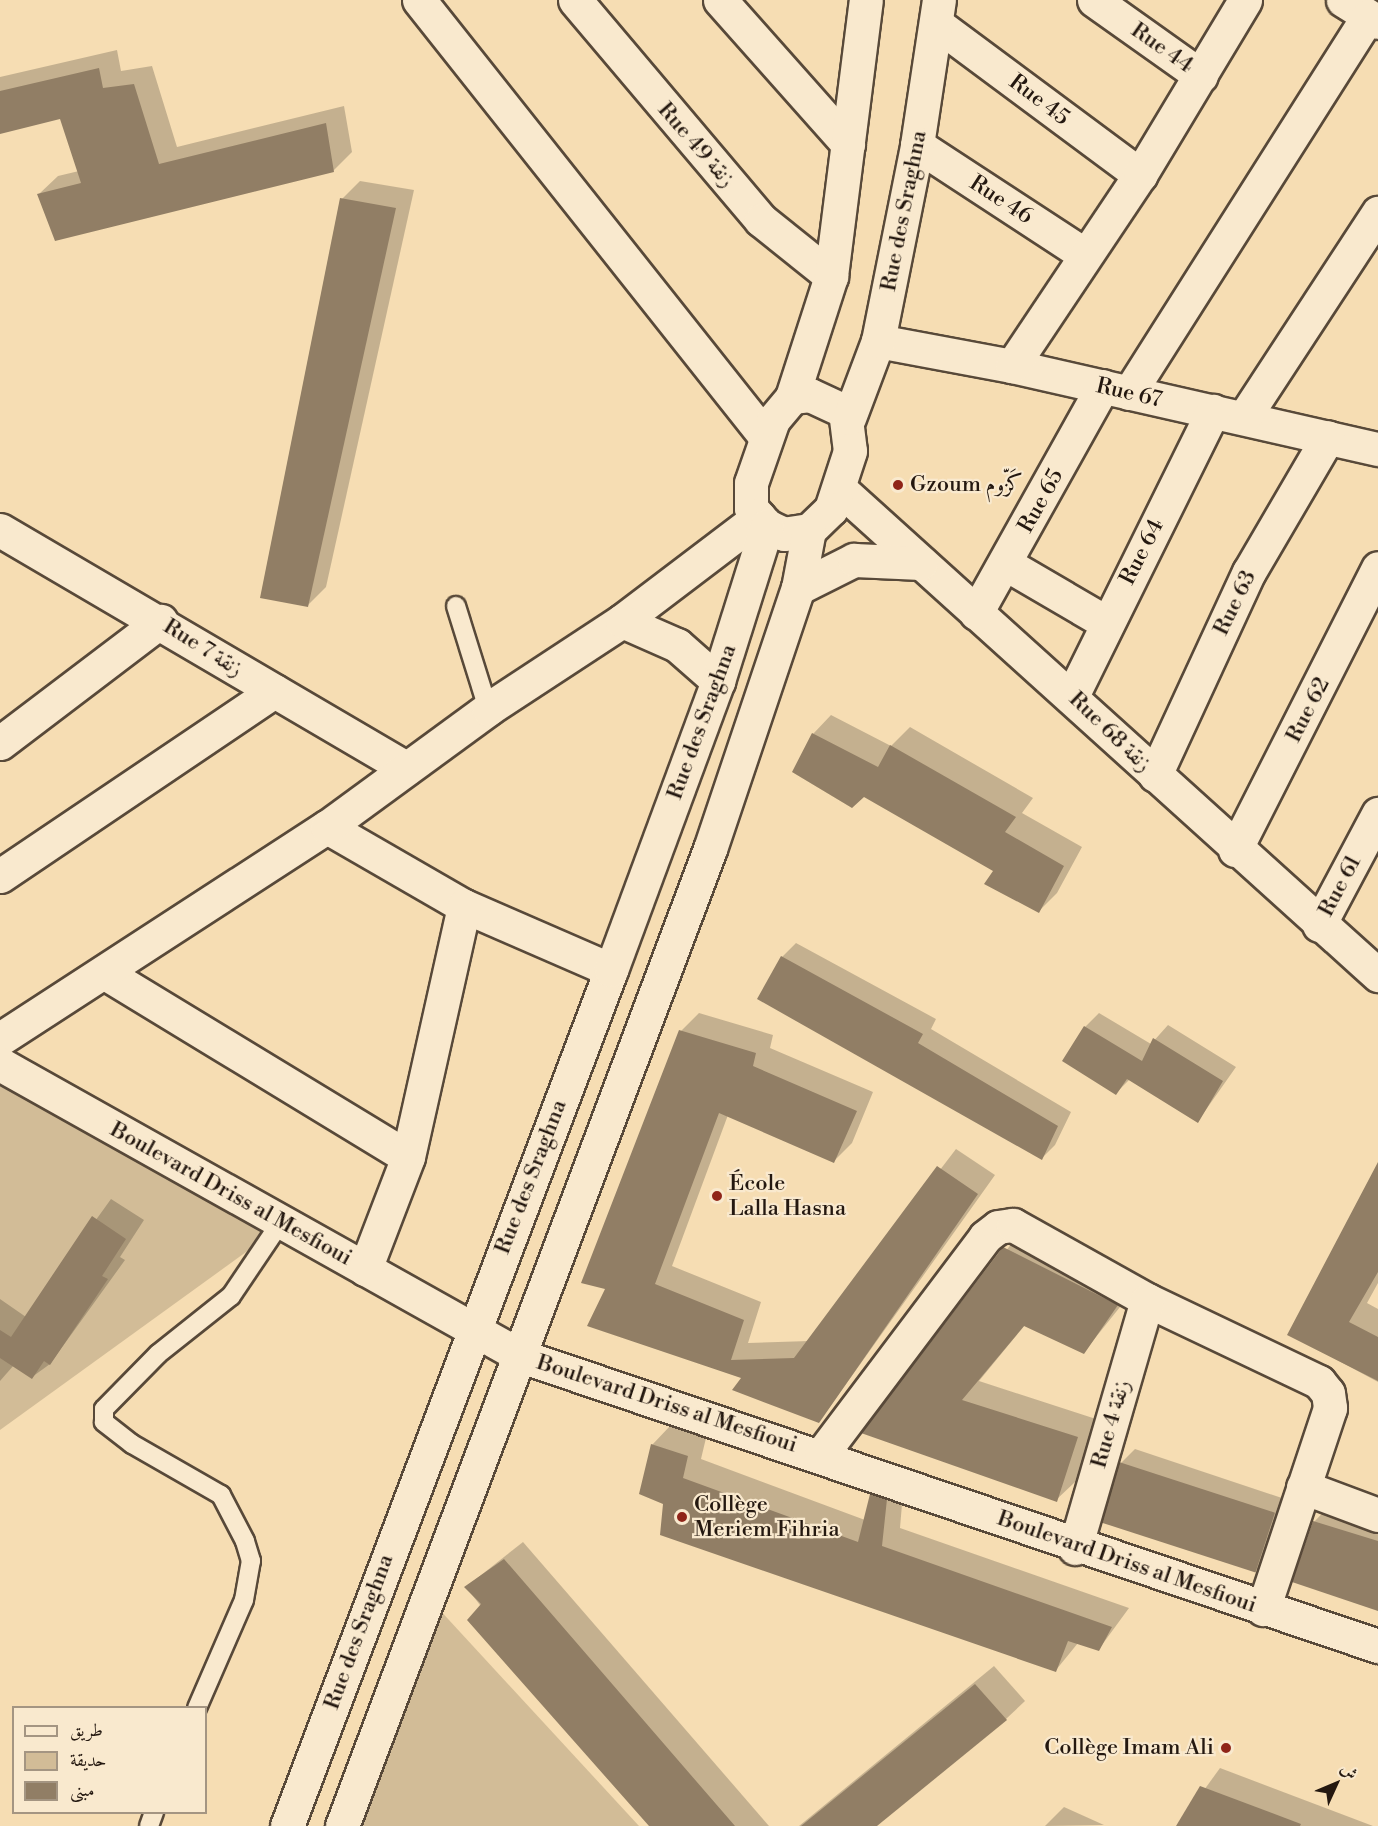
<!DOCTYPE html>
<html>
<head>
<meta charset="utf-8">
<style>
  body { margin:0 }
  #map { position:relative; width:1378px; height:1826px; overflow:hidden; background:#f6ddb3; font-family:"Libre Bodoni",Amiri,serif }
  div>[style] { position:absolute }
  .green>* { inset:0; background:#d2bc97 }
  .shadow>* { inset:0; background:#0003 }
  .building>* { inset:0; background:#917e65; transform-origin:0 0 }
  .roads { filter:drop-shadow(2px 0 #584939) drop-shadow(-2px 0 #584939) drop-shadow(0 2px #584939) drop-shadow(0 -2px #584939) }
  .lane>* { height:18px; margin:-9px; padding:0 9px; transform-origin:9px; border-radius:9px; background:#f9e9ce }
  .street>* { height:33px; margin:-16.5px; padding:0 16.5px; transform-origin:16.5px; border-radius:16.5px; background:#f9e9ce }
  .secondary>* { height:33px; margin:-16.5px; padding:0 16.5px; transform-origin:16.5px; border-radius:16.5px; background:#f9e9ce }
  .dots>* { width:16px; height:16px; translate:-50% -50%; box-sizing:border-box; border:3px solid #f9e9ce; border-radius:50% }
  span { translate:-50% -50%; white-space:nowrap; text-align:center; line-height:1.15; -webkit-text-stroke:4.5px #f9e9ce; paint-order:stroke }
  .street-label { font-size:22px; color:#241810 }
  .poi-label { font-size:22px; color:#241810 }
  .left { translate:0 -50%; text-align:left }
  .right { translate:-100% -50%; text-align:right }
  .legend { position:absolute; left:12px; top:1706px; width:195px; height:108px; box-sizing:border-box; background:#f9e9ce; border:2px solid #a49582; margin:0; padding:8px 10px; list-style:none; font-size:18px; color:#241810 }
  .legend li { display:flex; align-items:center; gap:12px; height:30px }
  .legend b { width:30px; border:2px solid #a49582 }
  .north { position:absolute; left:1306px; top:1754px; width:60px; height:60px; -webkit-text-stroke:4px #f9e9ce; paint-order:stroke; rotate:46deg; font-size:16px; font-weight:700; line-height:24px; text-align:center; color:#241810 }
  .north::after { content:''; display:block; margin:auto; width:21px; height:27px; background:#241810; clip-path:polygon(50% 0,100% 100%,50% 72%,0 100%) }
</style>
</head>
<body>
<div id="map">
  <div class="green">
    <i style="clip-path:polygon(0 1080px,271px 1234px,0 1430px)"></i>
    <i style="clip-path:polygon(437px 1607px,639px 1826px,351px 1826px)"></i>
  </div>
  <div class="shadow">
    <i style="clip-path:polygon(117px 50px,121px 71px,152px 66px,177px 147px,344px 106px,352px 152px,333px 171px,39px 194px,58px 176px,79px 171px,61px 117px,0 133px,0 77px)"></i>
    <i style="clip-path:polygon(360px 181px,414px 190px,326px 587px,308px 605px,342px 199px)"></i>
    <i style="clip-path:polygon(831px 715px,891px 746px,910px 727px,1033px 798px,1022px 813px,1082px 847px,1057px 893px,1039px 911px,995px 871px,813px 734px)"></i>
    <i style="clip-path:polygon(796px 943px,936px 1019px,931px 1029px,1071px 1112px,1055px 1145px,1041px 1159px,782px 957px)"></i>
    <i style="clip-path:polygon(699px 1013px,773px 1035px,770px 1048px,873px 1092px,852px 1143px,834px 1161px,728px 1115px,672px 1266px,761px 1302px,748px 1343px,809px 1341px,956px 1149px,995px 1175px,819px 1422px,607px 1288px,681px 1031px)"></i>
    <i style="clip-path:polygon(1099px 1013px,1151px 1044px,1168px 1025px,1236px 1067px,1198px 1121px,1130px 1079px,1116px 1093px,1085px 1027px)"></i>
    <i style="clip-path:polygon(1378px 1165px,1378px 1283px,1367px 1303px,1378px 1309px,1378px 1382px,1289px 1334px)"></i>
    <i style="clip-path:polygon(111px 1199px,144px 1220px,120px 1257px,125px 1260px,50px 1364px,32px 1377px,14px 1365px,0 1381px,0 1299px,26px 1317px)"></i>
    <i style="clip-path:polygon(1023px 1229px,1136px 1287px,1084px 1352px,1025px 1325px,979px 1381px,1096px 1419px,1075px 1482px,1056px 1500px,864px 1432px)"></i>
    <i style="clip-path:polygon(670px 1426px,706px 1438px,701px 1459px,865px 1520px,872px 1495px,890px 1476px,904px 1481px,900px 1528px,1129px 1608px,1099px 1649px,1078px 1643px,1056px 1670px,664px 1503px,652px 1445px)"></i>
    <i style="clip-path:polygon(1135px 1449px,1288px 1500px,1269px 1558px,1255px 1572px,1121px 1463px)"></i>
    <i style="clip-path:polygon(1332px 1503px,1378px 1517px,1378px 1609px,1314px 1522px)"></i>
    <i style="clip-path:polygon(523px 1542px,769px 1826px,651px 1826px,466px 1587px)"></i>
    <i style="clip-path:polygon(994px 1666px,1025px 1701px,1006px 1719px,875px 1826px,799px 1826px)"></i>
    <i style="clip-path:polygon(1220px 1768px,1373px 1826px,1178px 1826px)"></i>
    <i style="clip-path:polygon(1064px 1807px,1104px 1825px,1045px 1826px)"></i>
  </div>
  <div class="building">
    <i style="clip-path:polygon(99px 68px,103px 88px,134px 84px,159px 164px,326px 123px,334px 172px,55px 241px,37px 194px,81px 183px,60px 119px,0 134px,0 91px)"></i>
    <i style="clip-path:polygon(340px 198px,396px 208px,308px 607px,260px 598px)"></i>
    <i style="clip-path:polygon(812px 733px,878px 767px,890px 745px,1016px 817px,1005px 832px,1064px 866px,1039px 913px,984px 884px,993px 871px,864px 797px,852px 808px,792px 772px)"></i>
    <i style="clip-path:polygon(781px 956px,923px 1034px,918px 1043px,1058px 1126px,1042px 1160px,757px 999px)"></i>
    <i style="clip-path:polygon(1084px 1026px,1142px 1061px,1153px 1038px,1223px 1081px,1198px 1123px,1127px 1079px,1116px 1095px,1062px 1061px)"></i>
    <i style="clip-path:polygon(679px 1030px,756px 1053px,753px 1066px,857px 1111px,834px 1163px,719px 1113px,655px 1284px,744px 1320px,731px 1360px,794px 1358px,937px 1166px,978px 1194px,819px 1423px,732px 1390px,741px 1378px,587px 1326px,605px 1289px,581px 1283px)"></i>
    <i style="clip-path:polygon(1378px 1162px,1378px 1272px,1349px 1322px,1378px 1337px,1378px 1381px,1287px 1335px)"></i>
    <i style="clip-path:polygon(92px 1216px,126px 1239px,102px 1276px,108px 1279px,50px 1365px,44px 1361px,32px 1379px,0 1358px,0 1330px,11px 1337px)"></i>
    <i style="clip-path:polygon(1003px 1247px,1118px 1305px,1084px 1354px,1024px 1326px,962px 1400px,1078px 1437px,1057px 1502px,861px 1433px)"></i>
    <i style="clip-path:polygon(651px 1444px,688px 1456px,683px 1478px,858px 1542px,870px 1494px,887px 1499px,882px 1546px,1112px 1627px,1099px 1651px,1068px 1641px,1056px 1672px,660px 1535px,663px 1504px,639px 1494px)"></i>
    <i style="left:1119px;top:1462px;width:164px;height:63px;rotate:18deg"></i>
    <i style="clip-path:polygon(1313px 1521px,1378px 1541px,1378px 1611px,1292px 1582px)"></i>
    <i style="clip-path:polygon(504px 1559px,735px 1826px,649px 1826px,467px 1620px,481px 1604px,464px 1587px)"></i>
    <i style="clip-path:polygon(975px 1684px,1007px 1720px,877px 1826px,801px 1826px)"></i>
    <i style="clip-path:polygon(1200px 1786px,1301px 1824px,1300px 1826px,1176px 1826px)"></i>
  </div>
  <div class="roads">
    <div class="lane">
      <i style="left:456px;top:606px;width:108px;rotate:72.7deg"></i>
      <i style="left:197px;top:1708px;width:118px;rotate:-66.5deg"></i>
      <i style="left:244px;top:1600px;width:40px;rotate:-80deg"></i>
      <i style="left:251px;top:1561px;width:21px;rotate:-107deg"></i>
      <i style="left:245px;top:1541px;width:52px;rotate:-117.6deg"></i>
      <i style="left:221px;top:1495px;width:103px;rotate:-150.2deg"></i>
      <i style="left:132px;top:1444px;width:36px;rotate:-142deg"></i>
      <i style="left:104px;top:1422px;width:13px;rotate:-90deg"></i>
      <i style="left:104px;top:1409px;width:77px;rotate:-45.5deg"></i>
      <i style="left:158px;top:1354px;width:93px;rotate:-38.5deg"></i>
      <i style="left:231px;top:1296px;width:89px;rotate:-56deg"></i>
      <i style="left:149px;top:1826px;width:15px;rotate:-70deg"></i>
    </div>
    <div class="street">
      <i style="left:419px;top:0;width:555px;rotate:51.58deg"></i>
      <i style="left:575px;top:0;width:288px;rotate:49.8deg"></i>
      <i style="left:761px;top:220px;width:90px;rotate:38.7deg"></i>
      <i style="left:720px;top:0;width:193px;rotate:48.4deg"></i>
      <i style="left:1094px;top:0;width:131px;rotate:35.4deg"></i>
      <i style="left:1343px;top:0;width:41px;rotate:32.2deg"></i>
      <i style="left:938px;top:25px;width:252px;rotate:36.6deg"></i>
      <i style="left:917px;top:145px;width:201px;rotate:33.2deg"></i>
      <i style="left:878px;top:341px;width:136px;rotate:10.6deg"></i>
      <i style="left:1012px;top:366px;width:375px;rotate:12.8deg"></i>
      <i style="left:1012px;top:366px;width:230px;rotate:-56.2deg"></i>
      <i style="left:1140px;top:175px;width:204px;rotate:-59deg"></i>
      <i style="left:1129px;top:393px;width:446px;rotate:-57.6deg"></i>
      <i style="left:1245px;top:416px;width:243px;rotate:-56.8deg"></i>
      <i style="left:841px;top:490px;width:724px;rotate:42.09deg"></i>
      <i style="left:0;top:530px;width:471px;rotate:30.4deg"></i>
      <i style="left:1006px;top:564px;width:117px;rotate:30.3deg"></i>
      <i style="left:976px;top:613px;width:260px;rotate:-60.8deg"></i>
      <i style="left:1073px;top:694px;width:316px;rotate:-63.7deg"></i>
      <i style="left:0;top:743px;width:202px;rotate:-37.2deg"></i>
      <i style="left:1155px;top:775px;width:224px;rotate:-65.2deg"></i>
      <i style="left:1249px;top:572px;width:156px;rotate:-59.7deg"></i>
      <i style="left:327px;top:827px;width:158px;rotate:30deg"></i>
      <i style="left:464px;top:906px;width:160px;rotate:23.5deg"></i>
      <i style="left:1235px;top:850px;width:316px;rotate:-63.1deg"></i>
      <i style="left:0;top:876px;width:331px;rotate:-34deg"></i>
      <i style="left:1319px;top:925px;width:126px;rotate:-62deg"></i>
      <i style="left:105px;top:973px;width:354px;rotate:31.3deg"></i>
      <i style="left:0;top:1039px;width:390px;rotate:-33deg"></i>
      <i style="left:327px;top:827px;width:200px;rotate:-36.2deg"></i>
      <i style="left:488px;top:709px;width:160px;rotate:-33.3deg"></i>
      <i style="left:622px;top:621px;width:172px;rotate:-37.2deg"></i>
      <i style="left:0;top:1064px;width:597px;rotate:29.27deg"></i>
      <i style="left:521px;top:1356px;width:905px;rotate:18.7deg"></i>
      <i style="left:365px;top:1269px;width:120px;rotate:-69deg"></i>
      <i style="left:408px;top:1157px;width:257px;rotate:-77.4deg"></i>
      <i style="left:821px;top:1455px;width:273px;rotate:-53deg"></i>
      <i style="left:985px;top:1237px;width:16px;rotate:-38deg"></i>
      <i style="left:998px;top:1227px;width:15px;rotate:-8deg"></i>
      <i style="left:1013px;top:1225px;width:154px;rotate:29.2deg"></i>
      <i style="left:1147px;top:1300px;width:191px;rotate:25.5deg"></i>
      <i style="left:1319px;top:1382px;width:14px;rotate:51deg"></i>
      <i style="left:1328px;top:1393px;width:15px;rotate:82deg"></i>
      <i style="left:1330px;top:1408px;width:212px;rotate:108.4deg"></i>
      <i style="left:1303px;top:1487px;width:80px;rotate:20.5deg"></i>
      <i style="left:1075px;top:1548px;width:258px;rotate:-73.8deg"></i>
    </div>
    <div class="secondary">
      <i style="left:810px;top:395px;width:38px;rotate:25deg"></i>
      <i style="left:845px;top:411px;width:40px;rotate:82.9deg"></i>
      <i style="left:850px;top:451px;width:61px;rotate:108.1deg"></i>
      <i style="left:831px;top:509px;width:30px;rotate:136deg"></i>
      <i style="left:809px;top:530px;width:25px;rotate:171deg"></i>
      <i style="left:784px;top:534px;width:19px;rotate:-155deg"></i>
      <i style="left:767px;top:526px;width:24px;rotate:-132deg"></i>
      <i style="left:751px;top:508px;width:25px;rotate:-90deg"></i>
      <i style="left:751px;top:483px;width:67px;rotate:-70.8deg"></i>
      <i style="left:773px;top:420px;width:30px;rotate:-50deg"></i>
      <i style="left:792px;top:397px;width:18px;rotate:-6deg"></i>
      <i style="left:792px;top:397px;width:127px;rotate:-72.1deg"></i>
      <i style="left:831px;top:276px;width:278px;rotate:-82.8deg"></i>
      <i style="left:849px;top:418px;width:82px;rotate:-69.4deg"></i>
      <i style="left:878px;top:341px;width:200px;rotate:-78.7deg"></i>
      <i style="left:917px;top:145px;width:147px;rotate:-81.4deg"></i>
      <i style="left:798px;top:588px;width:63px;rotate:-26.6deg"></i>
      <i style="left:854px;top:560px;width:67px;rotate:2.6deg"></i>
      <i style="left:622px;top:621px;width:60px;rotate:23.6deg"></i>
      <i style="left:677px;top:645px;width:55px;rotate:41.3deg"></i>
      <i style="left:287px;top:1826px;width:915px;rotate:-69.27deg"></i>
      <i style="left:611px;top:970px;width:308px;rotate:-69.7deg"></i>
      <i style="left:718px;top:681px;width:163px;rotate:-72.5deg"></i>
      <i style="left:342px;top:1826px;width:1044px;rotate:-69.36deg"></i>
      <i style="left:710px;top:849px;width:275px;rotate:-71.4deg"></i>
      <i style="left:798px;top:588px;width:59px;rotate:-79.3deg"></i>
    </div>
  </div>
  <div class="dots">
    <i style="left:898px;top:485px;background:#8f2418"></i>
    <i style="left:717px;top:1196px;background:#8f2418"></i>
    <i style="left:682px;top:1517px;background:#8f2418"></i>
    <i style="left:1226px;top:1748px;background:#8f2418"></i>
  </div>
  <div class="street-label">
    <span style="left:1162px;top:48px;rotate:35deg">Rue 44</span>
    <span style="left:1039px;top:100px;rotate:37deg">Rue 45</span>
    <span style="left:696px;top:145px;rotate:49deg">Rue 49 زنقة</span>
    <span style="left:1001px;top:200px;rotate:33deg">Rue 46</span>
    <span style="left:904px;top:211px;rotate:-79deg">Rue des Sraghna</span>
    <span style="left:1129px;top:393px;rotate:13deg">Rue 67</span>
    <span style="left:1041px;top:501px;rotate:-61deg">Rue 65</span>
    <span style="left:1142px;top:552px;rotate:-63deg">Rue 64</span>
    <span style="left:1235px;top:603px;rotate:-64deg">Rue 63</span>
    <span style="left:203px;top:648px;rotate:32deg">Rue 7 زنقة</span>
    <span style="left:1308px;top:710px;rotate:-63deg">Rue 62</span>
    <span style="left:702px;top:722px;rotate:-70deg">Rue des Sraghna</span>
    <span style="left:1110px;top:732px;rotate:44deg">Rue 68 زنقة</span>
    <span style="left:1340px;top:886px;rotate:-62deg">Rue 61</span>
    <span style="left:531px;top:1177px;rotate:-69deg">Rue des Sraghna</span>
    <span style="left:231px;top:1194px;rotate:29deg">Boulevard Driss al Mesfioui</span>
    <span style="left:667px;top:1404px;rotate:18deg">Boulevard Driss al Mesfioui</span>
    <span style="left:1111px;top:1424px;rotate:-74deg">Rue 4 زنقة</span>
    <span style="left:1127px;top:1562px;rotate:19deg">Boulevard Driss al Mesfioui</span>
    <span style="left:359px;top:1632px;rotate:-70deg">Rue des Sraghna</span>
  </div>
  <div class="poi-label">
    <span class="left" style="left:910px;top:485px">Gzoum كَزّوم</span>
    <span class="left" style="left:729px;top:1196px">École<br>Lalla Hasna</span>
    <span class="left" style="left:694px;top:1517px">Collège<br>Meriem Fihria</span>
    <span class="right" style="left:1214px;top:1748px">Collège Imam Ali</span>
  </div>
  <ul class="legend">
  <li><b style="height:8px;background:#f9e9ce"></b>طريق</li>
  <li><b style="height:16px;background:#d2bc97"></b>حديقة</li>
  <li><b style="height:16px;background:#917e65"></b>مبنى</li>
  </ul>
  <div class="north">ش</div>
</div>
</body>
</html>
